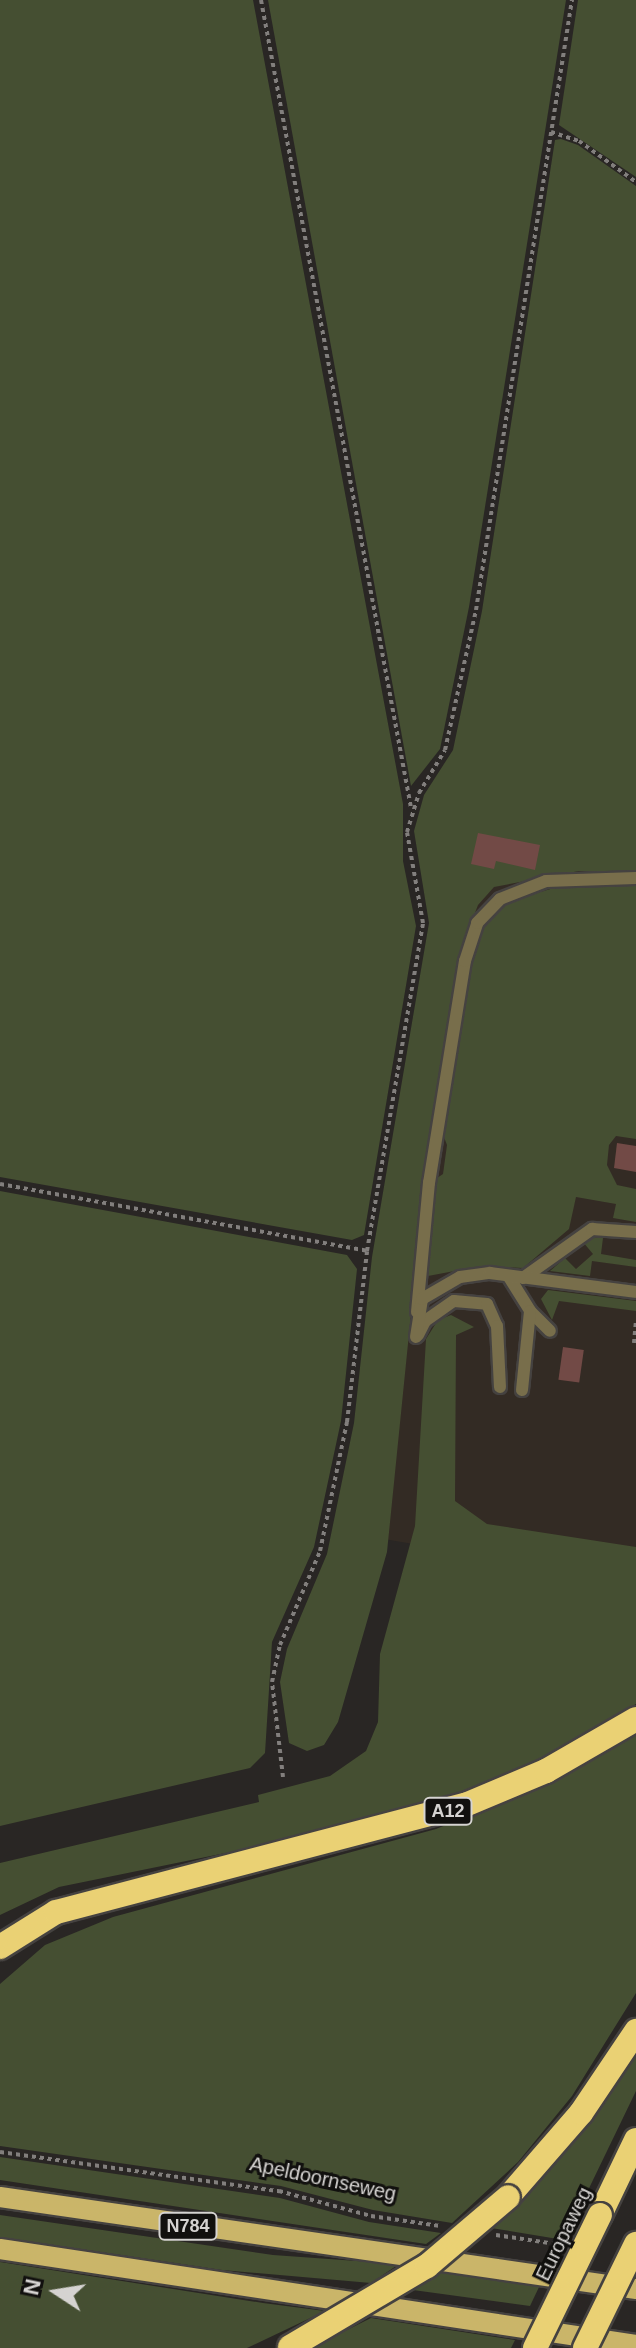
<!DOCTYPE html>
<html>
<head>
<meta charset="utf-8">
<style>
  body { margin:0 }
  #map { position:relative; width:636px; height:2348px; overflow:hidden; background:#292624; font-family:Helvetica,sans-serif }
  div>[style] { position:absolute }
  .built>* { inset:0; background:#332b24 }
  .green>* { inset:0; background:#454f32 }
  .building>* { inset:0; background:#724a46; transform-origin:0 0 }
  .path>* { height:4px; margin-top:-2px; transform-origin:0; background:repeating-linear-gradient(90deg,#827f7d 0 4px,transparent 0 8px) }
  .roads { filter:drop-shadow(2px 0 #454240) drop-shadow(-2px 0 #454240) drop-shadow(0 2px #454240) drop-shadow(0 -2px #454240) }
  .service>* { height:12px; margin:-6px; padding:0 6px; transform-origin:6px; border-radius:6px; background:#786e4b }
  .primary>* { height:20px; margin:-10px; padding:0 10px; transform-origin:10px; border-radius:10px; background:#cab569 }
  .motorway>* { height:24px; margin:-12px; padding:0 12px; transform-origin:12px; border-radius:12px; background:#ead174 }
  .bridges { filter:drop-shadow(2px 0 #454240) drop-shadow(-2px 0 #454240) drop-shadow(0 2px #454240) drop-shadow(0 -2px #454240) }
  .motorway-bridge>* { height:24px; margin:-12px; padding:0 12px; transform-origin:12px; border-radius:12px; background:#ead174 }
  span { translate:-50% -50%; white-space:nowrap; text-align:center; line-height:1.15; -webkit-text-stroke:6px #11100e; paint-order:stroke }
  .shield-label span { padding:2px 6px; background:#11100e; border:2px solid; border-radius:6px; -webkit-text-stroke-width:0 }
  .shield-label { font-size:18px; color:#d5d3d1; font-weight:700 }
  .street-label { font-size:20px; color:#d5d3d1 }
  .north { position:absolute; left:16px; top:2252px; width:80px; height:80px; -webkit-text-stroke:6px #11100e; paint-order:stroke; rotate:282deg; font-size:22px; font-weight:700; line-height:32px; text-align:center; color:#d5d3d1 }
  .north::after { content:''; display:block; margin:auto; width:28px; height:36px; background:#d5d3d1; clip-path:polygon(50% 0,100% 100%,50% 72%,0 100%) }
</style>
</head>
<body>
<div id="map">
  <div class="built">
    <i style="clip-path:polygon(471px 810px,636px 843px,636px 1582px,378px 1538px)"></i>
  </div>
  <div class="green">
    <i style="clip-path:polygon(0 0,253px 0,403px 804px,403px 861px,416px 926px,364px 1235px,352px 1240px,0 1177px)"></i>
    <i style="clip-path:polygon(268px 0,566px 0,469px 607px,440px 749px,411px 786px)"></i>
    <i style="clip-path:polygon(578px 0,636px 0,636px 177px,559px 125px)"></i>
    <i style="clip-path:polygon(561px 139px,578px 145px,636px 186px,636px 872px,579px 871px,494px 887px,478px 905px,468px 931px,424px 1185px,387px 1552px,338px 1722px,324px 1745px,307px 1751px,289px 1743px,280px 1682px,287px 1649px,327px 1554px,354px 1423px,372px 1257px,429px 923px,414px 831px,424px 795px,453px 750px,482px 611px,555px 140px)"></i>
    <i style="clip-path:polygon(567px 884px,636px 884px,636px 1139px,616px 1136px,609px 1145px,607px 1165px,617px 1185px,636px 1189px,636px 1222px,613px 1218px,616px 1204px,576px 1197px,569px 1229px,523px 1268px,481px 1266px,428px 1276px,434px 1180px,443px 1174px,447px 1145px,442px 1132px,475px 943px,483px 925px,504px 903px)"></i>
    <i style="clip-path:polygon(0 1191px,347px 1255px,357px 1269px,341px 1421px,314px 1547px,272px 1642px,265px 1753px,250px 1768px,0 1826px)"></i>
    <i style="clip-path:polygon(590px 1237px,603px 1238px,601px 1254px,636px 1260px,636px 1267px,592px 1261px,590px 1276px,550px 1271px,565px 1258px,576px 1269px,593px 1254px,583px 1242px)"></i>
    <i style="clip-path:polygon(548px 1290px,636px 1301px,636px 1311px,559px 1301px,552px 1320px,541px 1299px)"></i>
    <i style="clip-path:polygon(451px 1315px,474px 1327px,456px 1335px,455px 1501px,487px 1524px,636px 1547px,636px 1704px,551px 1754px,443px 1799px,284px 1841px,59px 1887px,0 1915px,0 1863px,259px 1802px,258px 1795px,330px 1776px,366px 1751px,378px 1722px,380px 1654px,415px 1526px,426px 1339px,438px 1320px)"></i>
    <i style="clip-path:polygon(636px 1735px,636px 1993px,572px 2096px,518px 2162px,452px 2223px,373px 2210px,281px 2186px,0 2146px,0 1984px,45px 1945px,113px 1917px,436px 1829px,552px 1782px)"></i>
    <i style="clip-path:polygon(636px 2054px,636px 2091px,564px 2240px,491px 2228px,600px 2107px)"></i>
    <i style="clip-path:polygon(0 2157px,280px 2198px,369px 2222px,441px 2233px,426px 2244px,0 2180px)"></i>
    <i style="clip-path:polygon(0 2215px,273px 2255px,399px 2264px,371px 2283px,222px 2270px,0 2237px)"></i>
    <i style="clip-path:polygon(0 2262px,263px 2303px,325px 2311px,247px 2348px,0 2348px)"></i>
    <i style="clip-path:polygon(442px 2270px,540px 2285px,530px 2306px,413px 2290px)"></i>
    <i style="clip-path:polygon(371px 2318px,515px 2340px,511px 2348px,311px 2348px)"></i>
  </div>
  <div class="building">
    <i style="clip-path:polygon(478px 833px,540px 845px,535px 870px,496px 861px,494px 869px,471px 864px)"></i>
    <i style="clip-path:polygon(617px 1143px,636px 1146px,636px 1172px,614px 1168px)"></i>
    <i style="left:563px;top:1347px;width:21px;height:33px;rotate:8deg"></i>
  </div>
  <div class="path">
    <i style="left:261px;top:0;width:822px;rotate:79.48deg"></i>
    <i style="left:551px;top:132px;width:29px;rotate:18deg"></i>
    <i style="left:579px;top:141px;width:70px;rotate:35.7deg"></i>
    <i style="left:0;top:1184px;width:373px;rotate:10.3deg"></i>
    <i style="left:634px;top:1343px;width:21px;rotate:-85deg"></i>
    <i style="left:283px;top:1777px;width:96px;rotate:-96.6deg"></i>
    <i style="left:272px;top:1682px;width:38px;rotate:-78deg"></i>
    <i style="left:280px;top:1645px;width:102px;rotate:-66.9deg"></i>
    <i style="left:320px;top:1551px;width:132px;rotate:-78.2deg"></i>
    <i style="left:347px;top:1422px;width:172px;rotate:-83.3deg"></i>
    <i style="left:367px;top:1251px;width:333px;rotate:-80.3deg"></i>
    <i style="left:423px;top:923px;width:92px;rotate:-100deg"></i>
    <i style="left:407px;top:832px;width:41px;rotate:-72.9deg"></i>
    <i style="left:419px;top:793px;width:50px;rotate:-58.8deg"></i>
    <i style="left:445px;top:750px;width:143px;rotate:-77.5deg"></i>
    <i style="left:476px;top:610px;width:618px;rotate:-81.06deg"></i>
    <i style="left:0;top:2152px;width:282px;rotate:8deg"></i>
    <i style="left:279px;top:2191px;width:95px;rotate:15.2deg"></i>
    <i style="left:371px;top:2216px;width:70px;rotate:8.2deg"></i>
    <i style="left:496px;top:2235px;width:67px;rotate:8.6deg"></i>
  </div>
  <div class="roads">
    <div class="service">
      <i style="left:509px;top:1277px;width:40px;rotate:58deg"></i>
      <i style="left:530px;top:1311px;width:28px;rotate:45deg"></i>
      <i style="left:523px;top:1278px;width:85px;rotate:-35.4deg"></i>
      <i style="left:592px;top:1229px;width:44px;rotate:3.9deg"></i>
      <i style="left:417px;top:1312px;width:130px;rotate:-84.7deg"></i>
      <i style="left:429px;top:1183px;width:225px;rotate:-80.8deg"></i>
      <i style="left:465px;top:961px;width:40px;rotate:-72deg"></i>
      <i style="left:477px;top:923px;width:33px;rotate:-46deg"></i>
      <i style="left:500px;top:899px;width:49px;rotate:-21.4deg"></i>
      <i style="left:546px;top:881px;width:90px;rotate:-1.9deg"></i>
      <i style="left:418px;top:1335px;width:16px;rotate:-63deg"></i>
      <i style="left:425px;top:1321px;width:35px;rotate:-35deg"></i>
      <i style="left:454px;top:1301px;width:33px;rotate:5deg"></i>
      <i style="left:487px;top:1304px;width:24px;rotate:66deg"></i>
      <i style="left:497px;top:1326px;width:61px;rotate:87.2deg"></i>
      <i style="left:416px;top:1337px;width:38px;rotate:-81deg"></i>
      <i style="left:422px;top:1299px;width:44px;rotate:-30.1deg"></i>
      <i style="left:460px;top:1277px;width:30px;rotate:-8deg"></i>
      <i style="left:490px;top:1273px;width:147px;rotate:7.4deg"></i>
      <i style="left:522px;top:1390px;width:79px;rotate:-84.2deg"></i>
    </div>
    <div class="primary">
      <i style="left:0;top:2197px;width:643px;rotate:8.23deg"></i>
      <i style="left:0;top:2249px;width:643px;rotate:8.58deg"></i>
    </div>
    <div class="motorway">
      <i style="left:0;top:1947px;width:66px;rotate:-32deg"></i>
      <i style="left:56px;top:1912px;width:423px;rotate:-14.7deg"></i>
      <i style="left:465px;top:1805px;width:88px;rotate:-22.8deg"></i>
      <i style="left:546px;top:1771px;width:104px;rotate:-30deg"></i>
      <i style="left:508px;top:2197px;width:111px;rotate:-49deg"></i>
      <i style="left:581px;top:2113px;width:99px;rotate:-56.1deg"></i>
      <i style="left:600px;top:2215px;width:83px;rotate:-64.4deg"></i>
    </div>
  </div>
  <div class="bridges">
    <div class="motorway-bridge">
      <i style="left:290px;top:2347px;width:159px;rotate:-30.6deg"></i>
      <i style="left:427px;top:2266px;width:106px;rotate:-40.4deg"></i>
      <i style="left:535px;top:2348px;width:148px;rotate:-64deg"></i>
      <i style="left:585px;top:2348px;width:116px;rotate:-63.9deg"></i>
    </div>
  </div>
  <div class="shield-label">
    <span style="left:448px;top:1811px">A12</span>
    <span style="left:188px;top:2226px">N784</span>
  </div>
  <div class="street-label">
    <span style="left:323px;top:2179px;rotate:12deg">Apeldoornseweg</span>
    <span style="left:564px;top:2234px;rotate:-64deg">Europaweg</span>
  </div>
  <div class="north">N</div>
</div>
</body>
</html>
